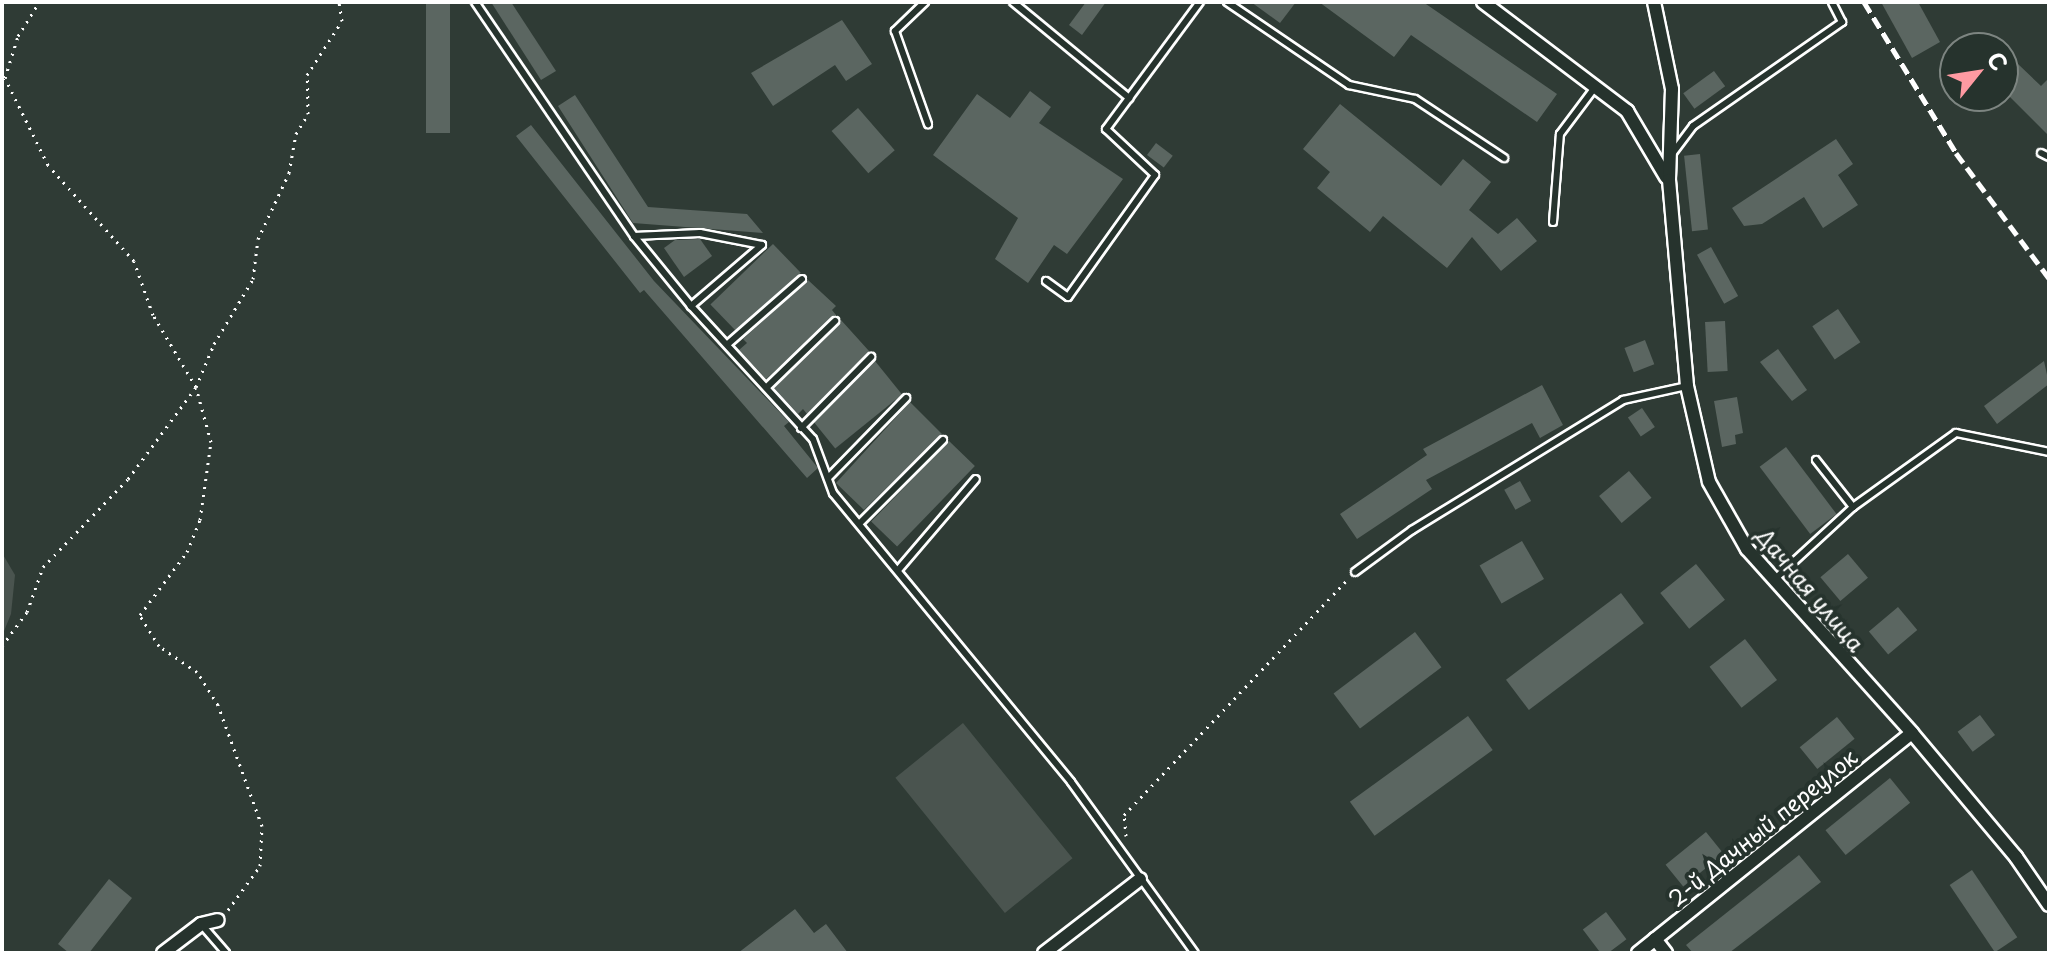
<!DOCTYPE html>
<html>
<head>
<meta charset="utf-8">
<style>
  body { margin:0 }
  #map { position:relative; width:2051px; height:955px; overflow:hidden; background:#2f3b35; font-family:"Playpen Sans",sans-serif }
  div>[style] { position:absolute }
  .green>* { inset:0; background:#4a544f; transform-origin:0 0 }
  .building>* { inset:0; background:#5b6661; transform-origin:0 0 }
  .path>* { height:3px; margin-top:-1.5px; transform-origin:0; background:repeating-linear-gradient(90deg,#fff 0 2px,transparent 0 8px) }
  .roads { filter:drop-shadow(2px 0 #fff) drop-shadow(-2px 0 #fff) drop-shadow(0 2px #fff) drop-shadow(0 -2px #fff) }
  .lane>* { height:6px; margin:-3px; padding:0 3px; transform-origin:3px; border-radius:3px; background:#26332d }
  .street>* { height:12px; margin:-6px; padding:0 6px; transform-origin:6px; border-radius:6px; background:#26332d }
  .rail>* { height:5px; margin-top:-2.5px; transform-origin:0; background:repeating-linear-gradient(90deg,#fff 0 12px,transparent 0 18px) }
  span { translate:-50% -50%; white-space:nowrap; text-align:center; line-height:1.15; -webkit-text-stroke:8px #26332d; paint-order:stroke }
  .street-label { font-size:22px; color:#fff }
  .frame { position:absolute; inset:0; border:4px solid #fff; pointer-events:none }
  .north { position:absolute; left:1939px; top:32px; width:80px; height:80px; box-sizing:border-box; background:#26332d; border:2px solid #7d8581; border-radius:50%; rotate:60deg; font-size:22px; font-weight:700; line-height:32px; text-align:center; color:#fff }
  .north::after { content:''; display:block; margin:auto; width:28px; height:36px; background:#ff9aa2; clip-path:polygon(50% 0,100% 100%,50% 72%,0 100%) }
</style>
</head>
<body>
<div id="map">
  <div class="green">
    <i style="clip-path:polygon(2px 553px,15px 575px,11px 614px,2px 636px)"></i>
    <i style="left:963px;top:723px;width:174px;height:87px;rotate:51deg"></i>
  </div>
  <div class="building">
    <i style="left:426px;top:2px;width:24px;height:131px"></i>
    <i style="clip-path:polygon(491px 2px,511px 2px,556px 71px,541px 80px)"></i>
    <i style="clip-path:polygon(1086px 2px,1106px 2px,1082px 35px,1069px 25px)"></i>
    <i style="clip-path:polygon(1251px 2px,1296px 2px,1280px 23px)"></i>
    <i style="clip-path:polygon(1319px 2px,1423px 2px,1557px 94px,1537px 122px,1411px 35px,1394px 57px)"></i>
    <i style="clip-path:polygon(1881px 2px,1918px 2px,1940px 42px,1912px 58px)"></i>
    <i style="clip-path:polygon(842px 20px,872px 64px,846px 81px,835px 65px,773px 106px,751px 73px)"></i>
    <i style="clip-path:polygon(2018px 64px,2041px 86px,2049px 78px,2049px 136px,2003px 90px,2003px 79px)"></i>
    <i style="left:1714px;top:71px;width:19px;height:38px;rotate:54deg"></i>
    <i style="clip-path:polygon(1030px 91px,1051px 107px,1039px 123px,1123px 179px,1067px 254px,1054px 245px,1028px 283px,995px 259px,1018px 218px,933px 155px,977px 94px,1010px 118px)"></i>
    <i style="clip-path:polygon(575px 95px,648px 207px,747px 214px,763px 233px,633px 223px,558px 106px)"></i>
    <i style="clip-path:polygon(1340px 104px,1441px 186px,1463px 159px,1491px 182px,1469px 210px,1498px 234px,1517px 218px,1537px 241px,1501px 271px,1472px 237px,1447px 268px,1383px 216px,1370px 232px,1317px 188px,1330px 172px,1303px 149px)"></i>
    <i style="left:858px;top:108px;width:56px;height:35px;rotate:49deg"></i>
    <i style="clip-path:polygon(531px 125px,654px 281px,789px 422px,784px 426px,818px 468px,807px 478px,644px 290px,640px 293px,516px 136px)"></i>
    <i style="clip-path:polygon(1836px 139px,1853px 164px,1838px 175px,1858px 205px,1823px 228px,1804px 197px,1762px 224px,1744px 226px,1732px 208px)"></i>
    <i style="left:1156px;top:143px;width:21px;height:15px;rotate:37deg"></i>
    <i style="left:1700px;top:154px;width:76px;height:16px;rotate:84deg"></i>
    <i style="clip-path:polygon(700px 239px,712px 256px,684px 277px,664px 248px,675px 240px)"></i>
    <i style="left:773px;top:244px;width:40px;height:87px;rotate:46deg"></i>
    <i style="left:1711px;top:247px;width:56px;height:16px;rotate:61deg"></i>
    <i style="clip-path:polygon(808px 280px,836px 306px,832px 310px,836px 315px,766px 379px,739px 350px,747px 343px,743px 339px)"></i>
    <i style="left:1838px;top:309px;width:40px;height:31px;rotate:56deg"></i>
    <i style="clip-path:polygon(841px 320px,869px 351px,807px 414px,803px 409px,798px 414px,774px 388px)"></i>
    <i style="left:1725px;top:321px;width:50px;height:20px;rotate:87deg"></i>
    <i style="left:1645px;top:340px;width:26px;height:22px;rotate:69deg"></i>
    <i style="clip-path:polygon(1778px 349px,1807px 390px,1792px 401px,1760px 362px)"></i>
    <i style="left:875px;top:361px;width:43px;height:86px;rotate:51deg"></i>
    <i style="clip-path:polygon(2044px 361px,2049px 384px,1997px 424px,1984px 406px)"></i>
    <i style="clip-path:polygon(1542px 385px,1563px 425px,1540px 438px,1532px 423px,1426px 480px,1432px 489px,1357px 539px,1340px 514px,1427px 455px,1423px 449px)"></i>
    <i style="clip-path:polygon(1737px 397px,1743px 433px,1735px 435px,1736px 444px,1722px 447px,1714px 401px)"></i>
    <i style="clip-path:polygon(910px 402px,942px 434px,864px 510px,836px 483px)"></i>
    <i style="left:1642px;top:408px;width:23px;height:17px;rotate:56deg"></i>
    <i style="left:949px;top:441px;width:36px;height:112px;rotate:44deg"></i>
    <i style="left:1786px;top:447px;width:84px;height:33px;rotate:53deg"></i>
    <i style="left:1629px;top:471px;width:35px;height:39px;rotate:50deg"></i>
    <i style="left:1520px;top:481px;width:23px;height:18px;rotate:61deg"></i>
    <i style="left:1522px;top:541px;width:44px;height:49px;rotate:60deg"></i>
    <i style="left:1848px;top:554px;width:31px;height:36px;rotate:50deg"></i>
    <i style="left:1696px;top:564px;width:46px;height:46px;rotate:51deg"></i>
    <i style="left:1621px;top:593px;width:38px;height:144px;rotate:53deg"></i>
    <i style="left:1898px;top:607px;width:30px;height:38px;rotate:50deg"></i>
    <i style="left:1415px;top:632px;width:44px;height:102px;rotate:53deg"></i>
    <i style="left:1745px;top:639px;width:52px;height:45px;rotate:52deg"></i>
    <i style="left:1980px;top:715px;width:25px;height:28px;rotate:53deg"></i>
    <i style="left:1468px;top:716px;width:42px;height:146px;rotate:54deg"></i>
    <i style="left:1837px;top:717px;width:28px;height:48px;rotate:51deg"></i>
    <i style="left:1890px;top:778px;width:32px;height:83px;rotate:51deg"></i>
    <i style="left:1706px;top:832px;width:28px;height:52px;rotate:51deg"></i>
    <i style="clip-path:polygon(1799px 855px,1821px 882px,1729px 953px,1693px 953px,1686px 945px)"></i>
    <i style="left:1972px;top:870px;width:81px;height:27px;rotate:56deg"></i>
    <i style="clip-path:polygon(109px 879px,132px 898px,89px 953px,69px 953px,58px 944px)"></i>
    <i style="clip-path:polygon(795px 909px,814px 933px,826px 924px,848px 953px,738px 953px)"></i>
    <i style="left:1606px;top:912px;width:34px;height:29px;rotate:53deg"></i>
  </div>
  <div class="path">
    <i style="left:2px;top:646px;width:42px;rotate:-53.7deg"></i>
    <i style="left:27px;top:612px;width:48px;rotate:-70.4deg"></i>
    <i style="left:43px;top:567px;width:122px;rotate:-46deg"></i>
    <i style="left:128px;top:479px;width:114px;rotate:-53.5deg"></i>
    <i style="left:196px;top:387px;width:84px;rotate:-120.8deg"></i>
    <i style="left:153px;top:315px;width:57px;rotate:-109.4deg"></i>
    <i style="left:134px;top:261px;width:129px;rotate:-131.9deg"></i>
    <i style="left:48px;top:165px;width:97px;rotate:-116.3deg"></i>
    <i style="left:5px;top:78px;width:44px;rotate:-72.8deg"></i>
    <i style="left:18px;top:36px;width:40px;rotate:-58deg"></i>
    <i style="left:1126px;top:836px;width:21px;rotate:-95deg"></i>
    <i style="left:1124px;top:815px;width:323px;rotate:-46.5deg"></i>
    <i style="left:228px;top:910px;width:54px;rotate:-54deg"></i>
    <i style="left:260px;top:866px;width:40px;rotate:-87.1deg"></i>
    <i style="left:262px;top:826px;width:129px;rotate:-110deg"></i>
    <i style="left:218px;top:705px;width:39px;rotate:-122deg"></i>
    <i style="left:197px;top:672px;width:46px;rotate:-145.6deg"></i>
    <i style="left:159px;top:646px;width:36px;rotate:-122deg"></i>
    <i style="left:140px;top:615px;width:79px;rotate:-53.3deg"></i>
    <i style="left:187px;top:552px;width:35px;rotate:-68deg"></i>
    <i style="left:200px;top:520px;width:79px;rotate:-82deg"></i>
    <i style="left:211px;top:442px;width:57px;rotate:-105.3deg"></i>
    <i style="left:196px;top:387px;width:47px;rotate:-67.3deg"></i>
    <i style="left:214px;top:344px;width:76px;rotate:-59deg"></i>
    <i style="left:253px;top:279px;width:40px;rotate:-82.9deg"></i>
    <i style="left:258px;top:239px;width:73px;rotate:-64.8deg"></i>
    <i style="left:289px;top:173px;width:40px;rotate:-80deg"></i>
    <i style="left:296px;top:134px;width:23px;rotate:-59deg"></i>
    <i style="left:308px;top:114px;width:39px;rotate:-91deg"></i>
    <i style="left:307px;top:75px;width:64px;rotate:-57.1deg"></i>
    <i style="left:342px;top:21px;width:19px;rotate:-99deg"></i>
  </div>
  <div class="roads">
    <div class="lane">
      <i style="left:475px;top:2px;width:283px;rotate:55.8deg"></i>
      <i style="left:634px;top:236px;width:90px;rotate:50.8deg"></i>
      <i style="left:691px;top:306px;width:180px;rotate:47.5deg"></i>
      <i style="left:813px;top:439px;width:58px;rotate:69.7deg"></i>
      <i style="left:833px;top:493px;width:374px;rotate:50.5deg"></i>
      <i style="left:1071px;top:782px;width:211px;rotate:54.1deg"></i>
      <i style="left:925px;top:2px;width:42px;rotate:136deg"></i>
      <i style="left:895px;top:31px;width:99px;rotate:70.5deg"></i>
      <i style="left:1013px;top:2px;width:151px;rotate:39.6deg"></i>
      <i style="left:1227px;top:2px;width:148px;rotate:34.2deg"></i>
      <i style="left:1349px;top:85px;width:67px;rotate:12deg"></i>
      <i style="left:1415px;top:99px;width:107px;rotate:33.5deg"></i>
      <i style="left:2041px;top:153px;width:9px;rotate:27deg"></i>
      <i style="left:1672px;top:154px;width:35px;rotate:-53deg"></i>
      <i style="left:1693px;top:126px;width:182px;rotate:-34.9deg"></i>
      <i style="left:1842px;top:22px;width:22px;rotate:-117deg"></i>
      <i style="left:1553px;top:222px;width:88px;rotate:-85.5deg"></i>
      <i style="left:1560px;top:134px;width:60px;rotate:-53.1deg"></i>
      <i style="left:634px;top:236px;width:66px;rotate:-2.6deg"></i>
      <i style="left:700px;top:233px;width:63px;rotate:11deg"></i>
      <i style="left:762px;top:245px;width:94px;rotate:139.3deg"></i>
      <i style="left:1046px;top:281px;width:27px;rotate:36deg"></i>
      <i style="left:1068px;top:297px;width:150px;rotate:-54.5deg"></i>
      <i style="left:1155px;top:175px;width:67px;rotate:-136.8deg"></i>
      <i style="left:1106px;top:129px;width:158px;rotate:-53.5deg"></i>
      <i style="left:729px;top:343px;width:97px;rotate:-41.2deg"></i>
      <i style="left:767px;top:387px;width:95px;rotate:-44.1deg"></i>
      <i style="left:801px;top:428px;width:100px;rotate:-45.4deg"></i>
      <i style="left:1816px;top:460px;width:60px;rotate:51.8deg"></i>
      <i style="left:828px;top:478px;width:112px;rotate:-45.7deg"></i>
      <i style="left:861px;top:522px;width:116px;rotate:-45deg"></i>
      <i style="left:899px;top:569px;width:118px;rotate:-49.5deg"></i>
      <i style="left:1355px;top:572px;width:71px;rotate:-36.4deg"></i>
      <i style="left:1412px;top:530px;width:248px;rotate:-31.6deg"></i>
      <i style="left:1623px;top:400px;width:66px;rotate:-12.3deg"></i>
      <i style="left:1775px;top:579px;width:106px;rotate:-42.7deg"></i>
      <i style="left:1853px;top:507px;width:127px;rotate:-35.7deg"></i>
      <i style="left:1956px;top:433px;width:95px;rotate:11.5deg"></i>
      <i style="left:201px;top:924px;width:38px;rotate:49deg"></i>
    </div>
    <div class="street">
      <i style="left:1483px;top:2px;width:181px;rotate:37.1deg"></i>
      <i style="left:1627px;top:111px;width:77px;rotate:59.4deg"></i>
      <i style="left:1654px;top:2px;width:89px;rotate:78.3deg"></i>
      <i style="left:1672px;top:89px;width:91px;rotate:91.9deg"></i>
      <i style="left:1669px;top:180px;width:207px;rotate:85deg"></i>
      <i style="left:1687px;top:386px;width:98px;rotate:77.1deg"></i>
      <i style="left:1709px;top:482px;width:77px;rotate:60.4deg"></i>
      <i style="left:1747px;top:549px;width:247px;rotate:48.1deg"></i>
      <i style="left:1912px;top:733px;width:162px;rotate:50deg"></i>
      <i style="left:2016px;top:857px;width:58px;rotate:55.5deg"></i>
      <i style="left:1655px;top:939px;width:18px;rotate:52deg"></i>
      <i style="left:163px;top:953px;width:48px;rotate:-37.3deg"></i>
      <i style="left:201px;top:924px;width:17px;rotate:-13deg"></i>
      <i style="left:1044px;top:953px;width:121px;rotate:-37.6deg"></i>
      <i style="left:1638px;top:953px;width:351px;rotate:-38.8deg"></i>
    </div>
  </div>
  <div class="rail">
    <i style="left:1864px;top:2px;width:177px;rotate:58.6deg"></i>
    <i style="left:1956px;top:153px;width:156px;rotate:53.4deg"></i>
  </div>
  <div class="street-label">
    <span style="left:1811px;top:589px;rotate:50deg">Дачная улица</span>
    <span style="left:1762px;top:827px;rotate:-39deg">2-й Дачный переулок</span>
  </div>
  <div class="frame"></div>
  <div class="north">С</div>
</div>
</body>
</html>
